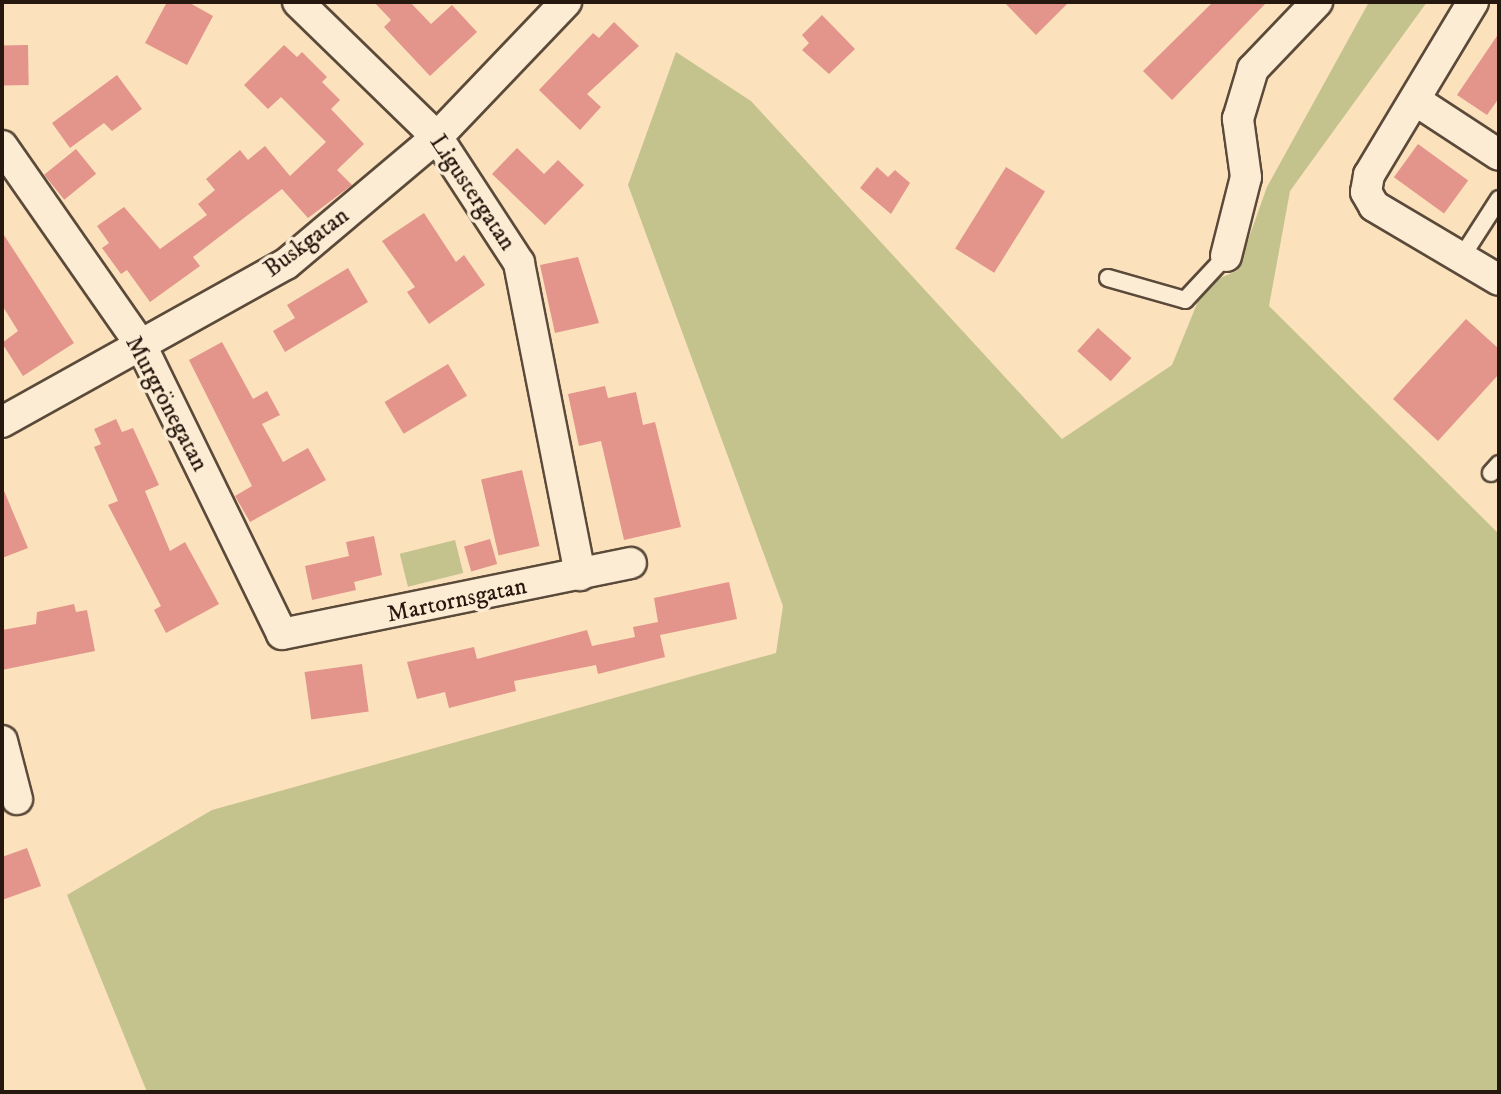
<!DOCTYPE html>
<html>
<head>
<meta charset="utf-8">
<style>
  body { margin:0 }
  #map { position:relative; width:1501px; height:1094px; overflow:hidden; background:#fbe2bd; font-family:"IM FELL DW Pica",serif }
  div>[style] { position:absolute }
  .green>* { inset:0; background:#c4c28d; transform-origin:0 0 }
  .building>* { inset:0; background:#e3948b; transform-origin:0 0 }
  .roads { filter:drop-shadow(2px 0 #5b4a3a) drop-shadow(-2px 0 #5b4a3a) drop-shadow(0 2px #5b4a3a) drop-shadow(0 -2px #5b4a3a) }
  .service>* { height:16px; margin:-8px; padding:0 8px; transform-origin:8px; border-radius:8px; background:#fcecd4 }
  .minor>* { height:30px; margin:-15px; padding:0 15px; transform-origin:15px; border-radius:15px; background:#fcecd4 }
  span { translate:-50% -50%; white-space:nowrap; text-align:center; line-height:1.15; -webkit-text-stroke:7px #fcecd4; paint-order:stroke }
  .street-label { font-size:24px; color:#26180e }
  .frame { position:absolute; inset:0; border:4px solid #26180e; pointer-events:none }
</style>
</head>
<body>
<div id="map">
  <div class="green">
    <i style="clip-path:polygon(1369px 2px,1427px 2px,1290px 191px,1269px 306px,1499px 534px,1499px 1092px,147px 1092px,67px 895px,212px 810px,776px 653px,783px 606px,628px 185px,676px 52px,751px 101px,1062px 439px,1172px 365px,1205px 284px,1237px 271px,1267px 187px)"></i>
    <i style="left:455px;top:540px;width:34px;height:57px;rotate:76deg"></i>
  </div>
  <div class="building">
    <i style="clip-path:polygon(167px 2px,188px 2px,213px 16px,187px 65px,145px 43px)"></i>
    <i style="clip-path:polygon(374px 2px,410px 2px,431px 24px,452px 5px,477px 32px,430px 76px,384px 27px,391px 20px)"></i>
    <i style="clip-path:polygon(1004px 2px,1069px 2px,1036px 35px)"></i>
    <i style="clip-path:polygon(1213px 2px,1267px 2px,1172px 100px,1143px 71px)"></i>
    <i style="clip-path:polygon(822px 15px,855px 49px,829px 74px,802px 50px,809px 43px,802px 35px)"></i>
    <i style="clip-path:polygon(614px 22px,639px 46px,587px 94px,601px 107px,580px 130px,539px 90px,593px 33px,599px 38px)"></i>
    <i style="clip-path:polygon(1499px 33px,1499px 98px,1487px 115px,1457px 95px)"></i>
    <i style="left:28px;top:45px;width:40px;height:26px;rotate:89deg"></i>
    <i style="clip-path:polygon(284px 45px,297px 57px,302px 52px,327px 77px,322px 82px,340px 100px,331px 109px,364px 144px,337px 170px,352px 185px,308px 218px,282px 189px,193px 257px,200px 266px,150px 302px,127px 270px,121px 274px,102px 248px,109px 243px,97px 226px,124px 207px,160px 249px,207px 215px,198px 204px,215px 190px,206px 179px,240px 150px,248px 160px,265px 146px,290px 176px,326px 142px,281px 97px,268px 109px,244px 85px)"></i>
    <i style="clip-path:polygon(117px 75px,142px 109px,112px 131px,104px 123px,70px 148px,52px 123px)"></i>
    <i style="left:1418px;top:144px;width:62px;height:41px;rotate:36deg"></i>
    <i style="clip-path:polygon(517px 148px,544px 174px,558px 160px,584px 185px,545px 225px,492px 174px)"></i>
    <i style="left:76px;top:149px;width:32px;height:41px;rotate:51deg"></i>
    <i style="clip-path:polygon(877px 167px,888px 177px,895px 170px,910px 183px,891px 214px,860px 188px)"></i>
    <i style="left:1006px;top:167px;width:46px;height:96px;rotate:32deg"></i>
    <i style="clip-path:polygon(424px 213px,456px 262px,464px 255px,485px 285px,429px 324px,407px 292px,415px 287px,382px 241px)"></i>
    <i style="clip-path:polygon(2px 232px,74px 343px,23px 376px,2px 343px,18px 331px,2px 305px)"></i>
    <i style="clip-path:polygon(578px 257px,599px 323px,555px 333px,540px 265px)"></i>
    <i style="clip-path:polygon(348px 268px,368px 302px,285px 352px,273px 331px,295px 318px,287px 305px)"></i>
    <i style="clip-path:polygon(1466px 319px,1499px 349px,1499px 374px,1438px 441px,1393px 399px)"></i>
    <i style="left:1098px;top:328px;width:45px;height:31px;rotate:42deg"></i>
    <i style="clip-path:polygon(222px 342px,253px 399px,267px 391px,280px 415px,262px 424px,283px 462px,308px 448px,326px 480px,250px 522px,235px 496px,252px 486px,189px 360px)"></i>
    <i style="left:448px;top:364px;width:37px;height:74px;rotate:59deg"></i>
    <i style="clip-path:polygon(605px 386px,608px 398px,636px 392px,643px 425px,655px 422px,681px 527px,624px 540px,601px 441px,579px 446px,568px 394px)"></i>
    <i style="clip-path:polygon(116px 419px,122px 432px,133px 428px,159px 485px,145px 491px,170px 551px,185px 542px,219px 604px,166px 633px,154px 610px,161px 606px,108px 505px,118px 501px,94px 447px,101px 444px,94px 429px)"></i>
    <i style="left:522px;top:470px;width:78px;height:42px;rotate:77deg"></i>
    <i style="clip-path:polygon(2px 486px,28px 548px,2px 558px)"></i>
    <i style="clip-path:polygon(374px 536px,382px 575px,354px 582px,356px 590px,312px 600px,305px 566px,349px 556px,346px 542px)"></i>
    <i style="left:490px;top:539px;width:26px;height:27px;rotate:74deg"></i>
    <i style="clip-path:polygon(729px 582px,737px 619px,660px 635px,665px 657px,598px 674px,596px 665px,514px 681px,516px 691px,449px 708px,445px 692px,417px 699px,407px 662px,474px 647px,477px 659px,587px 630px,592px 646px,635px 637px,633px 627px,658px 622px,654px 598px)"></i>
    <i style="clip-path:polygon(74px 604px,76px 612px,87px 610px,95px 651px,2px 670px,2px 630px,36px 624px,37px 612px)"></i>
    <i style="left:362px;top:664px;width:48px;height:58px;rotate:82deg"></i>
    <i style="clip-path:polygon(27px 848px,41px 886px,2px 900px,2px 857px)"></i>
  </div>
  <div class="roads">
    <div class="service">
      <i style="left:1461px;top:258px;width:70px;rotate:-57.2deg"></i>
      <i style="left:1108px;top:278px;width:80px;rotate:15.9deg"></i>
      <i style="left:1185px;top:300px;width:60px;rotate:-47deg"></i>
      <i style="left:1491px;top:473px;width:12px;rotate:-48deg"></i>
    </div>
    <div class="minor">
      <i style="left:298px;top:2px;width:194px;rotate:44.2deg"></i>
      <i style="left:437px;top:137px;width:150px;rotate:56.9deg"></i>
      <i style="left:519px;top:263px;width:318px;rotate:78.9deg"></i>
      <i style="left:1473px;top:2px;width:202px;rotate:121deg"></i>
      <i style="left:1369px;top:175px;width:17px;rotate:100deg"></i>
      <i style="left:1366px;top:192px;width:16px;rotate:60deg"></i>
      <i style="left:1374px;top:206px;width:145px;rotate:30.6deg"></i>
      <i style="left:1415px;top:100px;width:100px;rotate:33.2deg"></i>
      <i style="left:2px;top:146px;width:245px;rotate:55.1deg"></i>
      <i style="left:142px;top:347px;width:319px;rotate:64deg"></i>
      <i style="left:282px;top:634px;width:356px;rotate:-11.5deg"></i>
      <i style="left:1226px;top:256px;width:81px;rotate:-75.8deg"></i>
      <i style="left:1246px;top:177px;width:59px;rotate:-97.9deg"></i>
      <i style="left:1238px;top:119px;width:52px;rotate:-73.3deg"></i>
      <i style="left:1253px;top:69px;width:93px;rotate:-46.3deg"></i>
      <i style="left:2px;top:422px;width:325px;rotate:-29.1deg"></i>
      <i style="left:286px;top:264px;width:197px;rotate:-40.1deg"></i>
      <i style="left:437px;top:137px;width:187px;rotate:-46.3deg"></i>
      <i style="left:2px;top:741px;width:60px;rotate:75.5deg"></i>
    </div>
  </div>
  <div class="street-label">
    <span style="left:472px;top:193px;rotate:56deg">Ligustergatan</span>
    <span style="left:307px;top:243px;rotate:-37deg">Buskgatan</span>
    <span style="left:166px;top:404px;rotate:62deg">Murgrönegatan</span>
    <span style="left:457px;top:601px;rotate:-12deg">Martornsgatan</span>
  </div>
  <div class="frame"></div>
</div>
</body>
</html>
